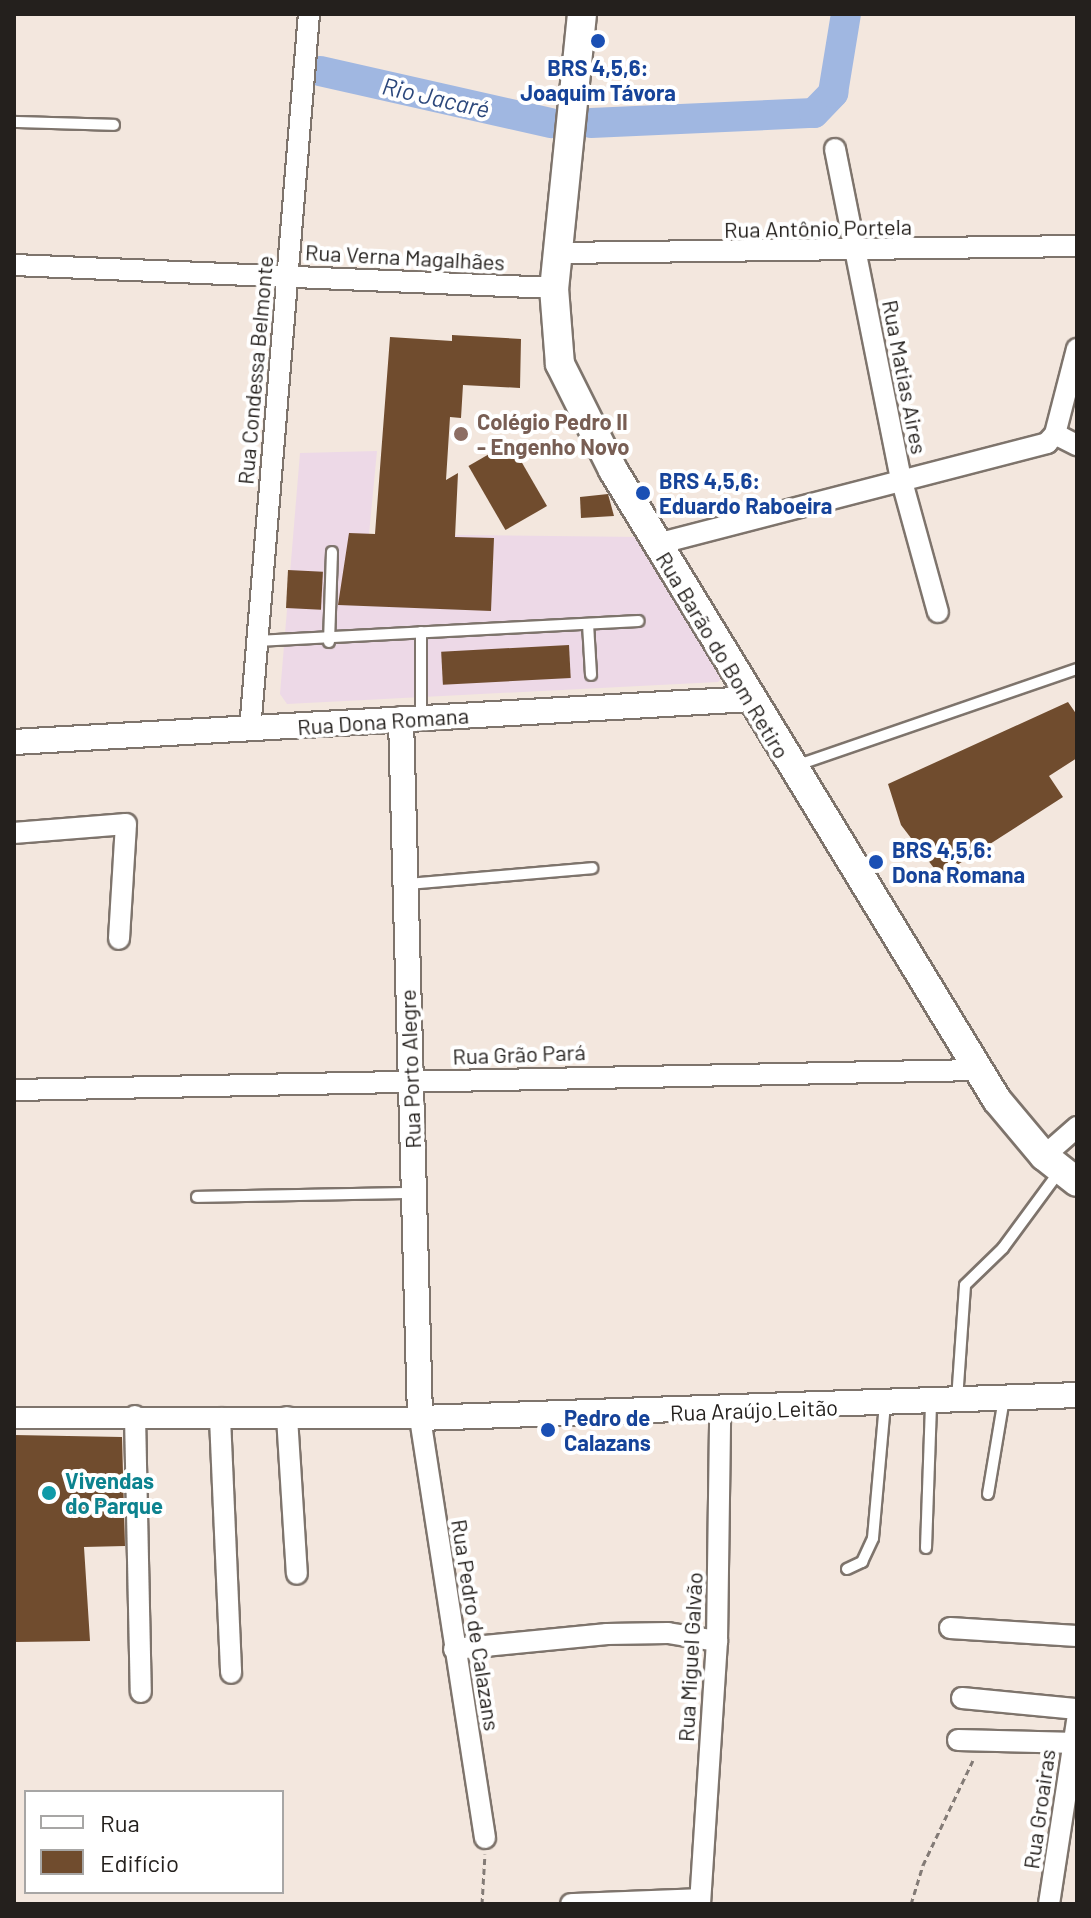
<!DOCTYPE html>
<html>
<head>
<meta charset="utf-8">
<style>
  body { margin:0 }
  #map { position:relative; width:1091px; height:1918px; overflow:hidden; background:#f3e7de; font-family:Barlow,sans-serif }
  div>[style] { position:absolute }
  .industrial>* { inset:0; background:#edd9e7 }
  .river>* { height:30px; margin:-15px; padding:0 15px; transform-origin:15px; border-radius:15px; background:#a0b7e1 }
  .building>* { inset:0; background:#704c2e; transform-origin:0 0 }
  .path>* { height:3px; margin-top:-1.5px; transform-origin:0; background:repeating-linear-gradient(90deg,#837b76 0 6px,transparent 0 10px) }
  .roads { filter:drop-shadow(2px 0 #7e746c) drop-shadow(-2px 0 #7e746c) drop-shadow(0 2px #7e746c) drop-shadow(0 -2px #7e746c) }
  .service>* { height:10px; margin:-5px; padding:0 5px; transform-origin:5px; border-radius:5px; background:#fff }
  .minor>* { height:20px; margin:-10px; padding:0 10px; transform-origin:10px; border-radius:10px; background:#fff }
  .tertiary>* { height:24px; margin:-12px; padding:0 12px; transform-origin:12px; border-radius:12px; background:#fff }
  .secondary>* { height:28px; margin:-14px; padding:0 14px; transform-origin:14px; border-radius:14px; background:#fff }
  .dots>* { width:22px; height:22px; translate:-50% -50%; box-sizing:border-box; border:4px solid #fff; border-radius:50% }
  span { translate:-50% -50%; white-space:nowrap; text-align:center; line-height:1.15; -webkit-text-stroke:8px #fff; paint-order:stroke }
  .transit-label { font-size:22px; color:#164399; font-weight:700 }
  .left { translate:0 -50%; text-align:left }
  .street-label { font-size:22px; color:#24201d }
  .education-label { font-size:22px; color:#785e54; font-weight:700 }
  .culture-label { font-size:22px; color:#0d838f; font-weight:700 }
  .water-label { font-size:24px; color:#2b477b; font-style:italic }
  .frame { position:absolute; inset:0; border:16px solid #24201d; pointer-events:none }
  .legend { position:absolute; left:24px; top:1790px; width:260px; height:104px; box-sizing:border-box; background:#fff; border:2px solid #a7a6a5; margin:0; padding:10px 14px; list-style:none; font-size:24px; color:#24201d }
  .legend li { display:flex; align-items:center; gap:16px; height:40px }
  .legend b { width:40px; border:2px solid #a7a6a5 }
</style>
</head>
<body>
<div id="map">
  <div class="industrial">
    <i style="clip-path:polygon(377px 451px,369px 534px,641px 537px,725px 675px,718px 682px,287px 704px,280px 694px,300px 453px)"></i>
  </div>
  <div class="river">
    <i style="left:320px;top:71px;width:237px;rotate:12.7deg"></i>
    <i style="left:591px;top:123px;width:223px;rotate:-2.6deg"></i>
    <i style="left:814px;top:113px;width:28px;rotate:-46deg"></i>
    <i style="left:833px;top:93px;width:80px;rotate:-80.7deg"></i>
  </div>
  <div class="building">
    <i style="clip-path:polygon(452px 335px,521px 339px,520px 388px,463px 385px,461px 418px,450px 417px,446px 480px,458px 473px,455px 537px,494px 538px,491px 611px,338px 605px,349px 533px,375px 534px,390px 337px,452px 341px)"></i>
    <i style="left:510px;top:442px;width:74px;height:48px;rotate:60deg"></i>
    <i style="clip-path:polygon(608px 494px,614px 516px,581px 518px,580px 497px)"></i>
    <i style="left:288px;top:570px;width:35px;height:38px;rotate:3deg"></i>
    <i style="left:569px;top:645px;width:33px;height:128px;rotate:87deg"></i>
    <i style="clip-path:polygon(1068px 702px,1077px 715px,1077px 758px,1049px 776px,1063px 797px,940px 876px,901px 825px,888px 784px)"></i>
    <i style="clip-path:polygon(14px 1435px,122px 1437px,125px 1546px,84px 1547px,90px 1641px,14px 1642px)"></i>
  </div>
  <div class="path">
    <i style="left:482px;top:1904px;width:50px;rotate:-86.6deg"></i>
    <i style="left:911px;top:1904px;width:41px;rotate:-72.9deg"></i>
    <i style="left:923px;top:1865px;width:116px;rotate:-64.5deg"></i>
  </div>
  <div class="roads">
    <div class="service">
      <i style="left:14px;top:122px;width:100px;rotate:1.7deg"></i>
      <i style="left:588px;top:624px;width:51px;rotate:86.6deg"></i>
      <i style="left:257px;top:641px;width:382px;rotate:-3deg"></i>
      <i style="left:329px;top:642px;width:90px;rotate:-88.1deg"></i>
      <i style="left:421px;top:718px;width:86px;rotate:-90deg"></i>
      <i style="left:795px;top:766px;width:298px;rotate:-19deg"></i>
      <i style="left:407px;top:884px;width:186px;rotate:-4.9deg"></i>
      <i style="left:197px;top:1197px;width:217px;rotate:-1.1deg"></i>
      <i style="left:957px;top:1400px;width:115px;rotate:-86deg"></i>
      <i style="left:965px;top:1285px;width:53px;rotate:-44.2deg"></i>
      <i style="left:1003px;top:1248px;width:94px;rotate:-53.6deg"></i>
      <i style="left:988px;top:1494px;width:97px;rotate:-80.5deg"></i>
      <i style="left:926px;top:1548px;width:146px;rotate:-88deg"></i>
      <i style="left:847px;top:1569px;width:17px;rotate:-25deg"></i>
      <i style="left:862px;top:1562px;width:26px;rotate:-65deg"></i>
      <i style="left:873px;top:1538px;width:135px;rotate:-84.9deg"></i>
    </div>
    <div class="minor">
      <i style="left:835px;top:149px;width:336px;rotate:78.7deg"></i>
      <i style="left:901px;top:478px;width:139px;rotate:74.6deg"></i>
      <i style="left:559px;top:253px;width:518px;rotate:-0.77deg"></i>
      <i style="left:14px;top:265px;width:540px;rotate:2.44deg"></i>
      <i style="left:1055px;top:434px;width:25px;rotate:27deg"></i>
      <i style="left:657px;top:544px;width:403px;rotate:-14.5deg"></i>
      <i style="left:1047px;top:443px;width:12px;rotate:-48deg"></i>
      <i style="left:1055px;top:434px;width:88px;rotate:-75.5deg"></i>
      <i style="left:250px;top:730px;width:718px;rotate:-85.29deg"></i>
      <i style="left:14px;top:833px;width:112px;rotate:-4.6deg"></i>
      <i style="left:126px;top:824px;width:115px;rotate:93.5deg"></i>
      <i style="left:14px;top:1090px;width:964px;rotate:-1.19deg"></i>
      <i style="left:1044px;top:1156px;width:44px;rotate:-41.3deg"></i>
      <i style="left:135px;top:1416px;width:276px;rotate:88.8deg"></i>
      <i style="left:287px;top:1417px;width:157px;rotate:86.4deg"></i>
      <i style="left:14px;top:1418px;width:406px"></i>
      <i style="left:420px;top:1418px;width:425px;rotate:81.2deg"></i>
      <i style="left:220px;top:1418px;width:255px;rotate:87.5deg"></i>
      <i style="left:950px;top:1628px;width:127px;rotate:3.6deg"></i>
      <i style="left:454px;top:1649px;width:154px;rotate:-5.6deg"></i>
      <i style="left:607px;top:1634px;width:61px;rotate:-0.9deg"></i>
      <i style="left:668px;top:1633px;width:50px;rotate:9.3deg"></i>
      <i style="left:962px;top:1698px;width:116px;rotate:5.5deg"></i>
      <i style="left:958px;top:1740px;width:119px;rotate:1.4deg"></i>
      <i style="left:571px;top:1904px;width:129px;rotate:-2.2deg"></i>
      <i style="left:700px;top:1904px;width:264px;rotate:-86.3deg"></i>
      <i style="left:717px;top:1641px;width:229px;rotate:-89.2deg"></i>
      <i style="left:1049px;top:1904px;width:186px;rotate:-81.3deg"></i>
    </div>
    <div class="tertiary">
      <i style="left:401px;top:719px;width:699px;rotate:88.44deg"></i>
      <i style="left:420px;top:1418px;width:657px;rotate:-2deg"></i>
      <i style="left:14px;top:742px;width:738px;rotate:-3.34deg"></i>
    </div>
    <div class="secondary">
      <i style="left:582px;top:14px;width:275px;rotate:95.8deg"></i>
      <i style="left:554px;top:288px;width:76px;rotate:85.5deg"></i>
      <i style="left:560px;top:364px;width:119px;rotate:63.4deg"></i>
      <i style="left:613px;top:470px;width:738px;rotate:58.64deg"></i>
      <i style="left:997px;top:1100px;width:73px;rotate:50deg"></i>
      <i style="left:1044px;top:1156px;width:42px;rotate:38.2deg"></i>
    </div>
  </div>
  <div class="dots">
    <i style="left:598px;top:41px;background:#1a4fb4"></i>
    <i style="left:461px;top:434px;background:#8d6e63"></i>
    <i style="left:643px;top:493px;background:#1a4fb4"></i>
    <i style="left:876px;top:862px;background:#1a4fb4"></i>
    <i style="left:548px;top:1430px;background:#1a4fb4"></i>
    <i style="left:49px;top:1493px;background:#0f9aa8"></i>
  </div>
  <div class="transit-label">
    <span style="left:598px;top:80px">BRS 4,5,6:<br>Joaquim Távora</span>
    <span class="left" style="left:659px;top:493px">BRS 4,5,6:<br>Eduardo Raboeira</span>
    <span class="left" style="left:892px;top:862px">BRS 4,5,6:<br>Dona Romana</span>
    <span class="left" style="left:564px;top:1430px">Pedro de<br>Calazans</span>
  </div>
  <div class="street-label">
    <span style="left:818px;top:228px;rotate:-1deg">Rua Antônio Portela</span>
    <span style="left:405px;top:257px;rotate:3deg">Rua Verna Magalhães</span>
    <span style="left:255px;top:370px;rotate:-85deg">Rua Condessa Belmonte</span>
    <span style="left:905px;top:377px;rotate:79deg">Rua Matias Aires</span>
    <span style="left:723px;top:655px;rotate:59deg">Rua Barão do Bom Retiro</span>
    <span style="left:383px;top:721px;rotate:-4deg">Rua Dona Romana</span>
    <span style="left:519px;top:1054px;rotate:-2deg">Rua Grão Pará</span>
    <span style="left:410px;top:1069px;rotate:-92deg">Rua Porto Alegre</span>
    <span style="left:754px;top:1410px;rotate:-2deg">Rua Araújo Leitão</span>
    <span style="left:476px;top:1625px;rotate:81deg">Rua Pedro de Calazans</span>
    <span style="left:690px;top:1657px;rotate:-87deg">Rua Miguel Galvão</span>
    <span style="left:1039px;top:1809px;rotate:-82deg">Rua Groairas</span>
  </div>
  <div class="education-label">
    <span class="left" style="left:477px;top:434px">Colégio Pedro II<br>- Engenho Novo</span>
  </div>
  <div class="culture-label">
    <span class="left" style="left:65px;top:1493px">Vivendas<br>do Parque</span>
  </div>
  <div class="water-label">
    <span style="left:436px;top:97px;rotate:13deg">Rio Jacaré</span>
  </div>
  <div class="frame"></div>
  <ul class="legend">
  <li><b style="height:10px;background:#fff"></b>Rua</li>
  <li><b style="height:22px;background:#704c2e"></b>Edifício</li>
  </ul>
</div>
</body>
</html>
